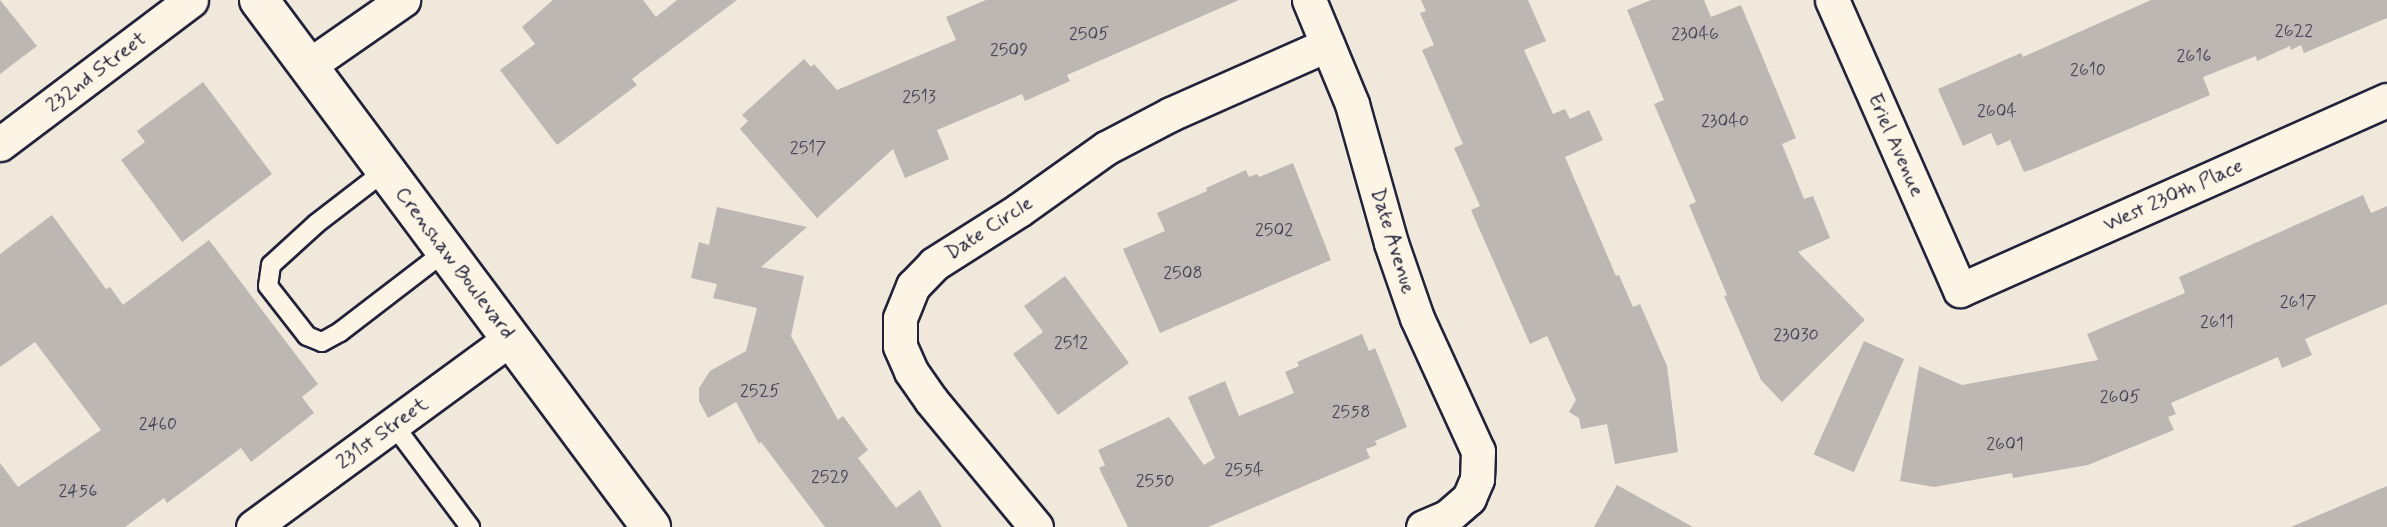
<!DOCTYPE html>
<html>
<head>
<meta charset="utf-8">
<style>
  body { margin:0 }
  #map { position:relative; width:2387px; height:527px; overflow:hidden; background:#efe8db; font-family:Mynerve,sans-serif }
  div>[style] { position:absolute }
  .building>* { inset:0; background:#bcb7b3; transform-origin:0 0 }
  .roads { filter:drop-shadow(2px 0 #22223b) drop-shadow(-2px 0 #22223b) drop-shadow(0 2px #22223b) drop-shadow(0 -2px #22223b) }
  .lane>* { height:18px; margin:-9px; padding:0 9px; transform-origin:9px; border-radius:9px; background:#fcf5e5 }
  .street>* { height:33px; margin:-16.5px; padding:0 16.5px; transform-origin:16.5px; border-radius:16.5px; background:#fcf5e5 }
  .primary>* { height:38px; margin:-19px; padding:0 19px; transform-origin:19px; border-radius:19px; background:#fcf5e5 }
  span { translate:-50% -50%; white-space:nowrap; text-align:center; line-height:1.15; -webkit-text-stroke:5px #fcf5e5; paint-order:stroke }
  .number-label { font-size:18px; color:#484759 }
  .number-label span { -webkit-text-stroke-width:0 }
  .street-label { font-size:21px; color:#22223b }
</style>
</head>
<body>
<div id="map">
  <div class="building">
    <i style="clip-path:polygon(0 0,37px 46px,0 74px)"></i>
    <i style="clip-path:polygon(553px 0,643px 0,656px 17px,677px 0,737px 0,632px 79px,637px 85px,557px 145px,500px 70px,535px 44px,522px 27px)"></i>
    <i style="clip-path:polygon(986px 0,1239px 0,1067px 75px,1070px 81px,1025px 101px,1022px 94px,937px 130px,949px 159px,905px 178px,893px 149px,817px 218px,740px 129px,748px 121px,742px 115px,804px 59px,811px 67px,814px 64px,837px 90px,956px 40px,946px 17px)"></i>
    <i style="clip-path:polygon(1421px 0,1528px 0,1546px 41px,1524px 50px,1553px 114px,1565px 109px,1570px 119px,1589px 110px,1603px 140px,1565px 157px,1616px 276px,1619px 275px,1633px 307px,1640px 304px,1667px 366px,1678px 452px,1615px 464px,1607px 424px,1581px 429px,1579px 418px,1569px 412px,1576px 400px,1547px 336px,1530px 344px,1471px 210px,1480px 206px,1454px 148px,1463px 144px,1422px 50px,1434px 45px,1420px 13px,1426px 11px)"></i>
    <i style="clip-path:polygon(1651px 0,1704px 0,1711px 17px,1741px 5px,1796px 138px,1782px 144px,1804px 199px,1813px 196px,1830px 238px,1798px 252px,1865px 320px,1782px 402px,1761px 380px,1724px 296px,1727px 295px,1689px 205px,1696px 202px,1654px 104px,1664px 100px,1627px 10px)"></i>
    <i style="clip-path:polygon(2151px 0,2387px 0,2387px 18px,2304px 53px,2301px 45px,2291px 50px,2290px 46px,2257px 61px,2256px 56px,2203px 77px,2210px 95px,2036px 168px,2024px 172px,2010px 140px,1997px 146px,1991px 133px,1963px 146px,1938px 89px,2021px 53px,2023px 57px)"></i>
    <i style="clip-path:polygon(203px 82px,272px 174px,182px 242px,121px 160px,145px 142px,137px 131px)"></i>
    <i style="clip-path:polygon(1293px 163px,1331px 260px,1160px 333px,1123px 249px,1165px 231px,1157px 213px,1207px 191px,1206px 188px,1246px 170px,1249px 177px,1257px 174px,1259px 177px)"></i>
    <i style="clip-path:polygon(2363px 195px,2371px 213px,2387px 206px,2387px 304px,2305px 339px,2312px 355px,2282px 368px,2278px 357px,2171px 403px,2176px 414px,2168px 417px,2174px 430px,2088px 465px,2013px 478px,2012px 473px,1934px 487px,1900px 481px,1919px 366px,1962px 385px,2098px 360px,2087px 334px,2185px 293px,2179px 277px)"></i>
    <i style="clip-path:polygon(717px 207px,807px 227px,761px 267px,804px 276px,791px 336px,838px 420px,843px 416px,868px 450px,858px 458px,896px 508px,920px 490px,942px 527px,825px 527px,761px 442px,759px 444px,736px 402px,708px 418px,699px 401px,699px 388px,710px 371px,746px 351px,757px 308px,713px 298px,717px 284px,691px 278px,699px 242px,709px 245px)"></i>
    <i style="clip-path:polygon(52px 215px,106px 289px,110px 287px,123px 305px,209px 240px,318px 384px,302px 397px,314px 413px,251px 462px,241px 448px,167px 503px,164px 498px,125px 527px,0 527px,0 463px,18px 487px,101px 430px,35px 342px,0 367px,0 254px)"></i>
    <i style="clip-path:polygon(1065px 276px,1129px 363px,1058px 415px,1013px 354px,1043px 332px,1024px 306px)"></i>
    <i style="clip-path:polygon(1362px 334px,1369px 351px,1375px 348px,1407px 427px,1375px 441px,1377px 445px,1366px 449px,1370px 458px,1208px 527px,1128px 527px,1099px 468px,1105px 465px,1098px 450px,1169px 417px,1204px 465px,1215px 458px,1188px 397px,1225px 381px,1239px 416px,1294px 393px,1285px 372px,1299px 366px,1297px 362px)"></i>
    <i style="left:1864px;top:341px;width:44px;height:124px;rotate:24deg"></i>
    <i style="clip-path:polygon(1617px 485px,1693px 527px,1594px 527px)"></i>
    <i style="clip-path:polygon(2387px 486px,2387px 527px,2291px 527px)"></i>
  </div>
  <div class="roads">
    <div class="lane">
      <i style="left:386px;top:170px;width:88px;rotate:142.4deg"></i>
      <i style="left:316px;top:224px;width:61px;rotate:137.7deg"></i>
      <i style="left:271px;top:265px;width:21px;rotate:98deg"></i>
      <i style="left:268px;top:286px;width:63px;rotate:52deg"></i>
      <i style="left:307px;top:336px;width:16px;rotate:22deg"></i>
      <i style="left:322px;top:342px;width:21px;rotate:-29deg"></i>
      <i style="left:340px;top:332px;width:135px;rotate:-37.5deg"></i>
      <i style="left:393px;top:424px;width:129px;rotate:53.2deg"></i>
    </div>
    <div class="street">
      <i style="left:1309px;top:0;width:113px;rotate:67.5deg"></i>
      <i style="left:1352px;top:104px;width:144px;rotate:74.3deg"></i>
      <i style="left:1391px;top:243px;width:79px;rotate:70.9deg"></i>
      <i style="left:1417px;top:318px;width:146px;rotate:65.4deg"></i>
      <i style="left:1478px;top:451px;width:28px;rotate:92deg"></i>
      <i style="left:1477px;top:479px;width:21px;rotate:113deg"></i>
      <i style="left:1469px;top:498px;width:29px;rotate:139deg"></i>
      <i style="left:1447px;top:517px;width:26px;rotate:157deg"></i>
      <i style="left:1832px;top:0;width:317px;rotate:66.2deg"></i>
      <i style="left:1960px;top:290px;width:467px;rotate:-24deg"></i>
      <i style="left:308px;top:66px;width:116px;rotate:-34.8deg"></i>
      <i style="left:0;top:144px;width:239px;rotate:-37deg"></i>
      <i style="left:253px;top:527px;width:320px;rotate:-36.2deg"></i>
      <i style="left:1036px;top:527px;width:165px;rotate:-129.6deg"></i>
      <i style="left:931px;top:400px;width:35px;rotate:-125deg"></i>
      <i style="left:911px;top:371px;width:27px;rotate:-114deg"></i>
      <i style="left:900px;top:346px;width:28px;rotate:-90deg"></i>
      <i style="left:900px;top:318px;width:35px;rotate:-68deg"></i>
      <i style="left:913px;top:286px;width:30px;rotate:-46deg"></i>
      <i style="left:934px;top:264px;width:101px;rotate:-32.4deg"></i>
      <i style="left:1019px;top:210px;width:107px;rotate:-35.5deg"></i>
      <i style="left:1106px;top:148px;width:73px;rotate:-27.6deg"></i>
      <i style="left:1171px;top:114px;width:171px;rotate:-23.9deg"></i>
    </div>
    <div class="primary">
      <i style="left:259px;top:0;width:657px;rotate:53.36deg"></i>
    </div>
  </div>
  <div class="number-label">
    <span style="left:2294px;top:31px">2622</span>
    <span style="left:1089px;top:34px">2505</span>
    <span style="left:1695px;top:34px">23046</span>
    <span style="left:1009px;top:50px">2509</span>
    <span style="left:2194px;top:56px">2616</span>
    <span style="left:2088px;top:70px">2610</span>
    <span style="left:919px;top:97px">2513</span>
    <span style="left:1997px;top:111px">2604</span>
    <span style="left:1725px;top:121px">23040</span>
    <span style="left:808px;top:148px">2517</span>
    <span style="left:1274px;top:230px">2502</span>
    <span style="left:1183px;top:273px">2508</span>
    <span style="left:2298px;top:302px">2617</span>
    <span style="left:2217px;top:322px">2611</span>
    <span style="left:1796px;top:335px">23030</span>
    <span style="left:1071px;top:343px">2512</span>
    <span style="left:760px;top:391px">2525</span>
    <span style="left:2120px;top:397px">2605</span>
    <span style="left:1351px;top:412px">2558</span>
    <span style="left:158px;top:424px">2460</span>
    <span style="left:2005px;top:444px">2601</span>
    <span style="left:1244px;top:470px">2554</span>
    <span style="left:830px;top:477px">2529</span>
    <span style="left:1155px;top:481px">2550</span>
    <span style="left:78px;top:491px">2456</span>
  </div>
  <div class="street-label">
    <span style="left:96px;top:72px;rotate:-37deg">232nd Street</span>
    <span style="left:1896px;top:145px;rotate:66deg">Eriel Avenue</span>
    <span style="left:2173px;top:195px;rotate:-24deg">West 230th Place</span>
    <span style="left:989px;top:228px;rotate:-33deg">Date Circle</span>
    <span style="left:1393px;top:241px;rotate:73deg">Date Avenue</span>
    <span style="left:455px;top:263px;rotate:53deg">Crenshaw Boulevard</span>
    <span style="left:382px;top:433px;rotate:-36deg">231st Street</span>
  </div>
</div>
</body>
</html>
